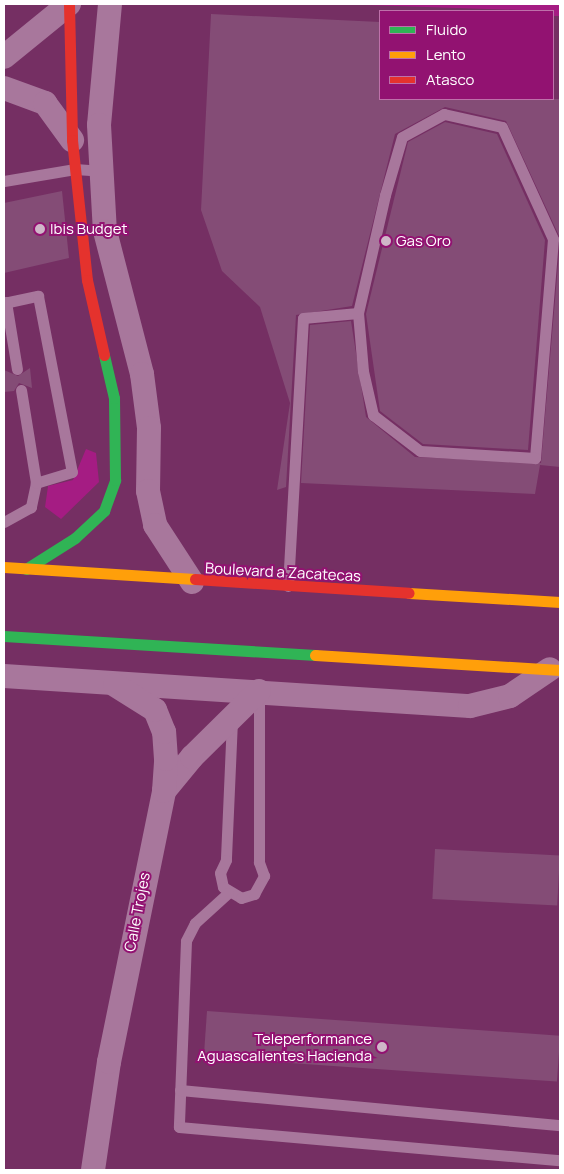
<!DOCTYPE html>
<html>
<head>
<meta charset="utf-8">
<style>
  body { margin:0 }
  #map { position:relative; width:564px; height:1174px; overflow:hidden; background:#752f63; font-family:Manrope,sans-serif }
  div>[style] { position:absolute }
  .green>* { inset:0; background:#a51c83 }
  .building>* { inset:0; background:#844c76; transform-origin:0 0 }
  .lane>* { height:11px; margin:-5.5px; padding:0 5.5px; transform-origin:5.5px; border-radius:5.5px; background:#a8779c }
  .street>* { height:24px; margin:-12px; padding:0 12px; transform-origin:12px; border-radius:12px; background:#a8779c }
  .fast>* { height:11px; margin:-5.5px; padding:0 5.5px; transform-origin:5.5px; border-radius:5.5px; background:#30b455 }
  .slow>* { height:11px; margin:-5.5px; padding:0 5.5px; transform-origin:5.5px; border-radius:5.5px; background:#ff9f0a }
  .jam>* { height:11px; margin:-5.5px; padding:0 5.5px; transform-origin:5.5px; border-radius:5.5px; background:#e5322d }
  .dots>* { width:14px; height:14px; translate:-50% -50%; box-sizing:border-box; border:2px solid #921271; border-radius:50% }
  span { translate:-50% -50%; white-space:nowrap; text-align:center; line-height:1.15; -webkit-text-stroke:4px #921271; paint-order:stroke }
  .poi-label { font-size:15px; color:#fff }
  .left { translate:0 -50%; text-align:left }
  .right { translate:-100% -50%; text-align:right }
  .street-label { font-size:15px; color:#fff }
  .frame { position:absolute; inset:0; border:5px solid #fff; pointer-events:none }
  .legend { position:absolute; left:379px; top:10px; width:175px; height:90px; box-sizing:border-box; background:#921271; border:1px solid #be71aa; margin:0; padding:6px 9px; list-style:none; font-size:15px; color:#fff }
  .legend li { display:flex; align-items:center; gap:10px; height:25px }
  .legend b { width:25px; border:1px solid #be71aa }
</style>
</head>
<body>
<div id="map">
  <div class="green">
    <i style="clip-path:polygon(334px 4px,560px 4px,560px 16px,553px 16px,553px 11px)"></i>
    <i style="clip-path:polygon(86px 449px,96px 453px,99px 482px,61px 519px,45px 507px,48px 486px,73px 480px)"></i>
  </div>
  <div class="building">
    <i style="clip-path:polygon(211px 14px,380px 22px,380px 99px,560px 99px,560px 238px,506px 121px,445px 107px,395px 134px,352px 306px,296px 315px,286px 487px,277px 490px,290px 403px,260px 307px,222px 271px,201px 210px)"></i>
    <i style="clip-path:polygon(445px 122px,497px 134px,545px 240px,528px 450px,423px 444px,380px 411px,366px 314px,408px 142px)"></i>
    <i style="clip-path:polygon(62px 191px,69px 258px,4px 273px,4px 203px)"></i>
    <i style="clip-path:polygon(560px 242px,560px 467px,540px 465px,535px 494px,301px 483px,310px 325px,351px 321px,366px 417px,415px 457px,541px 463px)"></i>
    <i style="clip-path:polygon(30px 368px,32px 388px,19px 383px,14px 391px,4px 392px,4px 370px,18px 376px)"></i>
    <i style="left:435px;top:849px;width:125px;height:50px;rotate:3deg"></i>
    <i style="left:207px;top:1011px;width:354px;height:46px;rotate:4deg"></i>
  </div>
  <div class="lane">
    <i style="left:444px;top:114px;width:59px;rotate:12.6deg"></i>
    <i style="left:502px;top:127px;width:123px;rotate:65.5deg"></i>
    <i style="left:553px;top:239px;width:220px;rotate:94.7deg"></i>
    <i style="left:535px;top:458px;width:115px;rotate:-176.5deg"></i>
    <i style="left:420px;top:451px;width:59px;rotate:-142.5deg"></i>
    <i style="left:373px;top:415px;width:45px;rotate:-102.8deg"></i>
    <i style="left:363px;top:371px;width:58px;rotate:-94.9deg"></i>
    <i style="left:358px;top:313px;width:121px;rotate:-77.1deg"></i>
    <i style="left:385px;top:195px;width:60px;rotate:-73.7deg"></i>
    <i style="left:402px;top:137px;width:48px;rotate:-28.7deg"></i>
    <i style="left:4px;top:181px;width:72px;rotate:-9.6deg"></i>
    <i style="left:75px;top:169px;width:27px;rotate:4deg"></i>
    <i style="left:6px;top:302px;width:68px;rotate:80.7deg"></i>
    <i style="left:4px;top:303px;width:35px;rotate:-12deg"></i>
    <i style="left:38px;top:296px;width:179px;rotate:79.1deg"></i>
    <i style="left:72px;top:472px;width:38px;rotate:163deg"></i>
    <i style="left:36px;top:483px;width:25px;rotate:102deg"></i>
    <i style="left:31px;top:507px;width:31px;rotate:151deg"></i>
    <i style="left:21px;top:390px;width:94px;rotate:80.8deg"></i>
    <i style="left:288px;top:586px;width:268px;rotate:-86.8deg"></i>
    <i style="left:303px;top:318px;width:55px;rotate:-5.2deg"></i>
    <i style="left:232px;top:720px;width:140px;rotate:92.5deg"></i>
    <i style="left:226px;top:860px;width:14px;rotate:115deg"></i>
    <i style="left:220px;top:873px;width:14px;rotate:78deg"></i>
    <i style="left:223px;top:887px;width:21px;rotate:31deg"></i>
    <i style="left:241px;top:898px;width:14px;rotate:-17deg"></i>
    <i style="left:254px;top:894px;width:21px;rotate:-61deg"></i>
    <i style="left:264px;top:876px;width:15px;rotate:-110deg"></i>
    <i style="left:259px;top:862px;width:168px;rotate:-90deg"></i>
    <i style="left:228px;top:893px;width:45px;rotate:137.7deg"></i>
    <i style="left:195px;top:923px;width:20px;rotate:117deg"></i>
    <i style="left:186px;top:941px;width:186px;rotate:92.2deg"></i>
    <i style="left:179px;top:1127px;width:382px;rotate:5deg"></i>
    <i style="left:180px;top:1090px;width:382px;rotate:5.3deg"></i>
  </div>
  <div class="street">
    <i style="left:110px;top:4px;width:121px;rotate:95.2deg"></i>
    <i style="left:99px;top:125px;width:106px;rotate:86.8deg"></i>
    <i style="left:105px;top:231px;width:148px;rotate:75.5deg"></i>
    <i style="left:142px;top:374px;width:54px;rotate:82.6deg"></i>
    <i style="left:149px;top:428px;width:63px;rotate:90.9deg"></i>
    <i style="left:148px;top:491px;width:35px;rotate:78deg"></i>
    <i style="left:155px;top:525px;width:68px;rotate:57deg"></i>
    <i style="left:4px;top:57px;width:84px;rotate:-39.2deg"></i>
    <i style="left:4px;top:88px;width:44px;rotate:20.1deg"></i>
    <i style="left:45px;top:103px;width:46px;rotate:53.9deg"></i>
    <i style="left:4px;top:676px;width:467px;rotate:3.7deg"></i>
    <i style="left:470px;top:706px;width:41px;rotate:-14deg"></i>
    <i style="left:510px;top:696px;width:48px;rotate:-34deg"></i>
    <i style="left:164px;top:791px;width:44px;rotate:-50.5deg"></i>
    <i style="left:192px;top:757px;width:94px;rotate:-44.6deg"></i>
    <i style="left:93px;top:1170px;width:109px;rotate:-81.6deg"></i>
    <i style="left:109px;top:1062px;width:277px;rotate:-78.5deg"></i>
    <i style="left:164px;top:791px;width:32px;rotate:-86deg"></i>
    <i style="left:166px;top:759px;width:27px;rotate:-94deg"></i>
    <i style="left:164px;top:732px;width:24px;rotate:-112deg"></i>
    <i style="left:155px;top:710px;width:47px;rotate:-148deg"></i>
  </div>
  <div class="fast">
    <i style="left:26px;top:569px;width:58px;rotate:-32.3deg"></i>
    <i style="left:75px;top:538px;width:40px;rotate:-43deg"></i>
    <i style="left:104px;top:511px;width:33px;rotate:-70deg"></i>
    <i style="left:115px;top:480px;width:82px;rotate:-90.7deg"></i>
    <i style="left:114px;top:398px;width:44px;rotate:-103.1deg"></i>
    <i style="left:4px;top:636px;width:312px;rotate:3.5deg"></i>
  </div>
  <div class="slow">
    <i style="left:4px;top:567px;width:191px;rotate:3.6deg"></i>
    <i style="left:409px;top:593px;width:151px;rotate:3.4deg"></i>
    <i style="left:315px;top:655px;width:245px;rotate:3.5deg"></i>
  </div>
  <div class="jam">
    <i style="left:69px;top:4px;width:136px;rotate:88.7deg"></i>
    <i style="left:72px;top:140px;width:141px;rotate:83.9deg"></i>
    <i style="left:87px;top:280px;width:77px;rotate:77.2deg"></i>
    <i style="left:195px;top:579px;width:214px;rotate:3.7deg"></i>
  </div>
  <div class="dots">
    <i style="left:40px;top:229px;background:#cfb6c8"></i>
    <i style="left:386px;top:241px;background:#cfb6c8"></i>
    <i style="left:382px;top:1047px;background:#cfb6c8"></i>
  </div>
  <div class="poi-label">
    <span class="left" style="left:50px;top:229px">Ibis Budget</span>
    <span class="left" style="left:396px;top:241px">Gas Oro</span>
    <span class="right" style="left:372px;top:1047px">Teleperformance<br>Aguascalientes Hacienda</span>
  </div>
  <div class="street-label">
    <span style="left:283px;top:572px;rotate:3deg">Boulevard a Zacatecas</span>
    <span style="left:137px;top:912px;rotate:-79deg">Calle Trojes</span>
  </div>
  <div class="frame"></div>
  <ul class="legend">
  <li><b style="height:6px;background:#30b455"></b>Fluido</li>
  <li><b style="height:6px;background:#ff9f0a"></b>Lento</li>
  <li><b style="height:6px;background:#e5322d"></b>Atasco</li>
  </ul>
</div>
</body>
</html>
